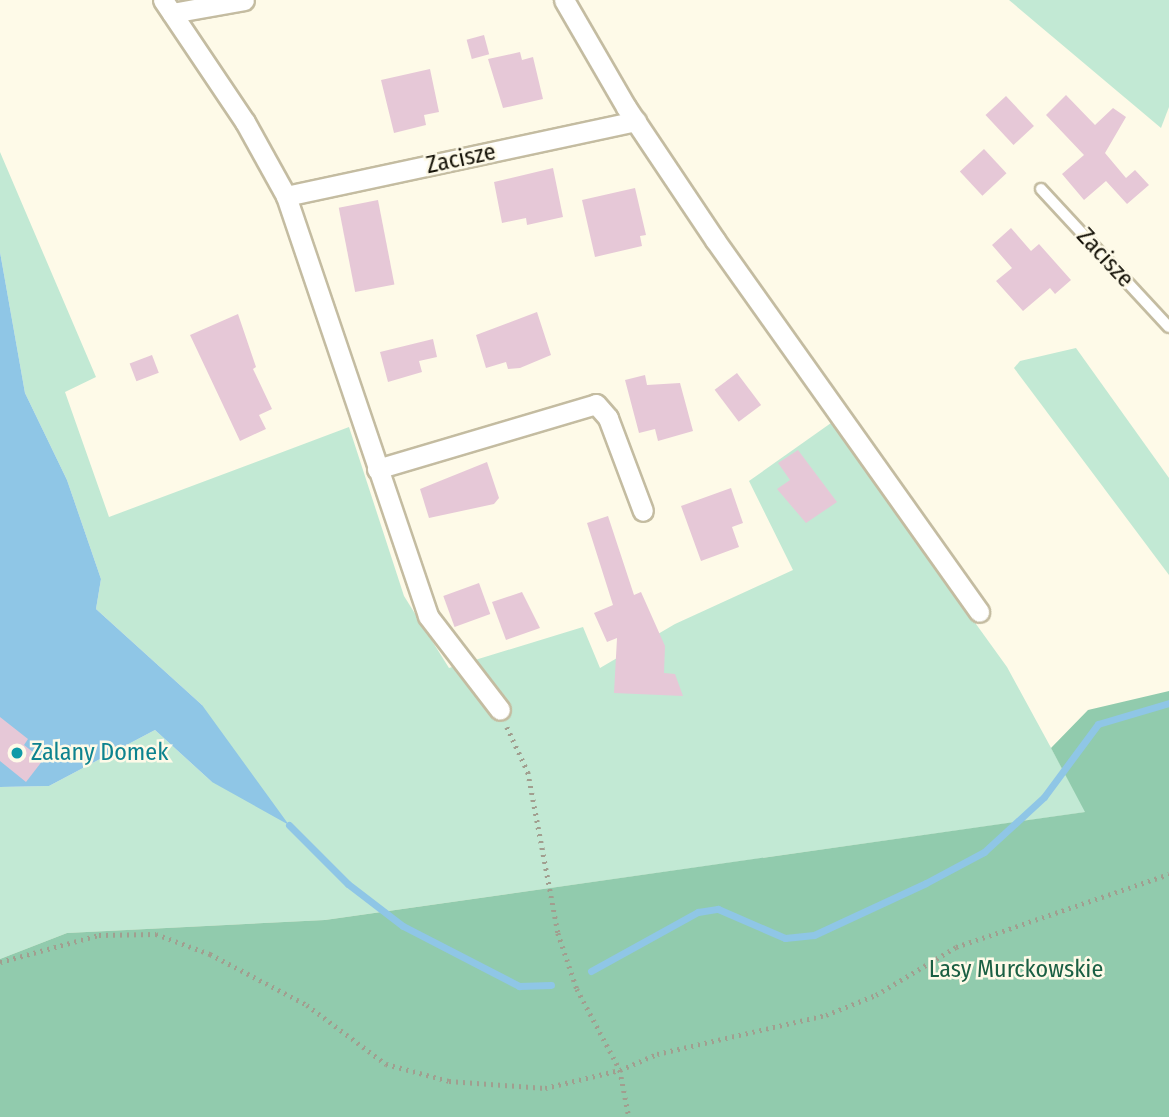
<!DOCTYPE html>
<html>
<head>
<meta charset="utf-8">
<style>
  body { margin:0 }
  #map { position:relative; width:1169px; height:1117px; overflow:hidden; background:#fefae8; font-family:"Fira Sans Condensed",sans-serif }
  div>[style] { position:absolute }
  .green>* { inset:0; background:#c2e9d4 }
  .forest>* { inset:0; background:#91cbad }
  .water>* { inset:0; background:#8fc6e6 }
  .stream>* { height:7px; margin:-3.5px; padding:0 3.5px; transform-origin:3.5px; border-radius:3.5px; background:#8fc6e6 }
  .building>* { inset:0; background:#e6c8d7; transform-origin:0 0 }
  .path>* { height:4.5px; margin-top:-2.25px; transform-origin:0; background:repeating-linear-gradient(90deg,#a19e8f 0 2px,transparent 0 7px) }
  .roads { filter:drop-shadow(2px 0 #c4bca1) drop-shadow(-2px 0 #c4bca1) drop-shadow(0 2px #c4bca1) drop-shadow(0 -2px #c4bca1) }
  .lane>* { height:10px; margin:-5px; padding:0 5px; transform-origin:5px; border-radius:5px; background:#fff }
  .street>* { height:19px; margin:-9.5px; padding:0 9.5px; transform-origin:9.5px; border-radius:9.5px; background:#fff }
  .dots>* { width:19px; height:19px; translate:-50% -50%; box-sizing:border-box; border:4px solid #fefae8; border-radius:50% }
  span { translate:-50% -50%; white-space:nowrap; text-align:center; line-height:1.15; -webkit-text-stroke:5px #fefae8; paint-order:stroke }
  .street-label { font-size:24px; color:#161309 }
  .culture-label { font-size:24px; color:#0d838f }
  .left { translate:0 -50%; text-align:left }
  .park-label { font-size:24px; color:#1a5f43 }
</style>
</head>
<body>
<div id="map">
  <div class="green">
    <i style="clip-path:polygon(1009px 0,1169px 0,1169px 107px,1161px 128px)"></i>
    <i style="clip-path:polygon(0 152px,96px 377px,65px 392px,109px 517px,349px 427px,404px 596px,449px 668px,583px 627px,600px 668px,675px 624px,793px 570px,749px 481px,831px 423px,1007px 667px,1086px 812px,325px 920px,67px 933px,0 959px,0 787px,49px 786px,155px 730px,212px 782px,202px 705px,96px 609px,101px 579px,67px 480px,25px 393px,0 252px)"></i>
    <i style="clip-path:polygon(1076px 348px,1169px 478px,1169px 575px,1014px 368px,1020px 361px)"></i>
  </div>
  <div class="forest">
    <i style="clip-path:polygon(1169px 691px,1169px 1117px,0 1117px,0 959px,67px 933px,325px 920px,1085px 812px,1051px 748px,1088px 710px)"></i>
  </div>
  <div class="water">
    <i style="clip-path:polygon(0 252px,25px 393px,67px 480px,101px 579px,96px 609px,202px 705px,289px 825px,212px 782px,155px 730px,49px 786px,0 787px)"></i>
  </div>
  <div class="stream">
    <i style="left:289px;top:825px;width:83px;rotate:45deg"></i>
    <i style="left:348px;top:884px;width:69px;rotate:37.4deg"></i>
    <i style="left:403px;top:926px;width:131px;rotate:27.3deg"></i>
    <i style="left:519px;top:986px;width:32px;rotate:-2deg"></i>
    <i style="left:591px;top:971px;width:122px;rotate:-28.9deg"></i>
    <i style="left:698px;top:912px;width:20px;rotate:-9deg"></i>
    <i style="left:718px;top:909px;width:73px;rotate:23.4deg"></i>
    <i style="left:785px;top:938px;width:29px;rotate:-6deg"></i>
    <i style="left:814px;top:935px;width:123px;rotate:-24.9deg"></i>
    <i style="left:926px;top:883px;width:66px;rotate:-28.1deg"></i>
    <i style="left:984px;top:852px;width:81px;rotate:-42.5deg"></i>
    <i style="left:1044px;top:797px;width:91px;rotate:-53.5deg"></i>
    <i style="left:1098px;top:724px;width:74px;rotate:-16.5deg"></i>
  </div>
  <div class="building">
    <i style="left:484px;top:35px;width:20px;height:18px;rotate:75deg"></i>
    <i style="clip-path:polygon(520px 52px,522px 60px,533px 57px,543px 99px,503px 108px,488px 59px)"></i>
    <i style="clip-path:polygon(430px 69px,439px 112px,424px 115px,426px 125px,394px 133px,381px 80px)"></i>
    <i style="clip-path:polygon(1066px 95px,1095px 125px,1113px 108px,1126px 117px,1105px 153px,1126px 178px,1135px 170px,1149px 185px,1127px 204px,1106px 181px,1084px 200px,1062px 174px,1084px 155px,1046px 115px)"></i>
    <i style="left:1006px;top:96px;width:41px;height:28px;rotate:47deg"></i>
    <i style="left:984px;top:149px;width:33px;height:33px;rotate:47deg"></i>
    <i style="clip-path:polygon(553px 168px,563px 217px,527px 225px,526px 218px,502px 223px,494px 182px)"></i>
    <i style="clip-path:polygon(635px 188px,646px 235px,640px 236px,642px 246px,595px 257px,582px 200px)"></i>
    <i style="left:378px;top:200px;width:86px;height:40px;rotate:79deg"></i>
    <i style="clip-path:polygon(1011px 228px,1031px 251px,1039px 244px,1071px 280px,1055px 294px,1050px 288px,1023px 311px,996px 281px,1012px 268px,992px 245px)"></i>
    <i style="clip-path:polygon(537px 312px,551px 355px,520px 368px,508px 369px,506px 362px,486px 368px,476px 335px)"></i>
    <i style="clip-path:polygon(238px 314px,256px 367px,253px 369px,272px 409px,259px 415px,266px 429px,240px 441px,190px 335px)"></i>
    <i style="clip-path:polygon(433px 339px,437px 357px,419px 361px,422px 372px,388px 382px,380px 352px)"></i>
    <i style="left:152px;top:355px;width:19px;height:24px;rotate:69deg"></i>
    <i style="left:737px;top:373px;width:40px;height:28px;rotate:53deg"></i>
    <i style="clip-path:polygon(645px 375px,647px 385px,680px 383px,693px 431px,658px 441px,655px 429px,639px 433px,625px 380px)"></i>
    <i style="clip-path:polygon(798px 450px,837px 502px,806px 523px,777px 489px,790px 480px,778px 463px)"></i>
    <i style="clip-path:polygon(487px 462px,499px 498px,494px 504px,429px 518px,420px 489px)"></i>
    <i style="clip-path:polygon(731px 488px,743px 523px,732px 527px,739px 547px,701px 561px,681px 506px)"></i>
    <i style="clip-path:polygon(608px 516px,634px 595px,641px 592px,665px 646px,664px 673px,675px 674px,683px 696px,614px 693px,617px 638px,607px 642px,594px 613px,613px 605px,587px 523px)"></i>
    <i style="left:479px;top:583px;width:33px;height:38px;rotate:70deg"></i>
    <i style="clip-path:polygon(522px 592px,540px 628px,506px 640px,492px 602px)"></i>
    <i style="clip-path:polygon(0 717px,28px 739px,24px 745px,43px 760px,26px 782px,0 761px)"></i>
  </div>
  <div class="path">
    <i style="left:507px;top:727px;width:50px;rotate:65deg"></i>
    <i style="left:528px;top:772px;width:164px;rotate:79.4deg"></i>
    <i style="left:558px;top:933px;width:59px;rotate:71.3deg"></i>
    <i style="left:577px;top:989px;width:92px;rotate:62deg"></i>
    <i style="left:620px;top:1070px;width:48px;rotate:79.2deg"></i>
    <i style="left:0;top:962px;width:103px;rotate:-15.3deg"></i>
    <i style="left:99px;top:935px;width:57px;rotate:-1deg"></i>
    <i style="left:156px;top:934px;width:58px;rotate:20.3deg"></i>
    <i style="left:210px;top:954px;width:110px;rotate:27.7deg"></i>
    <i style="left:307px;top:1005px;width:99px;rotate:36.8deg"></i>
    <i style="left:386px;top:1064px;width:65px;rotate:15.1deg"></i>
    <i style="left:449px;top:1081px;width:96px;rotate:4.2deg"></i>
    <i style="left:545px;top:1088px;width:77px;rotate:-13.5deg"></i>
    <i style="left:620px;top:1070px;width:40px;rotate:-23.4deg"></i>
    <i style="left:657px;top:1054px;width:173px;rotate:-13deg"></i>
    <i style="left:826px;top:1015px;width:54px;rotate:-21.8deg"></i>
    <i style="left:876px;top:995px;width:93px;rotate:-31deg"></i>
    <i style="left:956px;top:947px;width:225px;rotate:-18.9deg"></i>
  </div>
  <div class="roads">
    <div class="lane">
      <i style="left:1041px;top:189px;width:188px;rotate:47.2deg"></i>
    </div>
    <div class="street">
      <i style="left:163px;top:0;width:147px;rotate:56.1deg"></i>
      <i style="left:245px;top:122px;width:85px;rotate:61deg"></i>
      <i style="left:286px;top:196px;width:443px;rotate:71.3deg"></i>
      <i style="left:428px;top:616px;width:118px;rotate:52.5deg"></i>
      <i style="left:564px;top:0;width:124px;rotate:59.9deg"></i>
      <i style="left:626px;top:107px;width:160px;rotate:56.2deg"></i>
      <i style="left:715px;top:240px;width:456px;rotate:54.6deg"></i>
      <i style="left:172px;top:13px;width:73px;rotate:-10.2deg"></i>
      <i style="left:286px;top:196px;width:358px;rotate:-12.1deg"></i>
      <i style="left:377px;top:469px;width:228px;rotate:-16.5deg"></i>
      <i style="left:596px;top:404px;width:18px;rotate:49deg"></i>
      <i style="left:608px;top:418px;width:99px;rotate:69.4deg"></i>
    </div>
  </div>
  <div class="dots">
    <i style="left:17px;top:753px;background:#0f9aa8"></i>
  </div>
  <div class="street-label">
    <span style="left:461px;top:159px;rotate:-12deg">Zacisze</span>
    <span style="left:1105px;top:258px;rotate:47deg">Zacisze</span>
  </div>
  <div class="culture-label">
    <span class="left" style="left:31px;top:753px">Zalany Domek</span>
  </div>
  <div class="park-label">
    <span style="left:1016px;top:970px">Lasy Murckowskie</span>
  </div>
</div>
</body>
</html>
